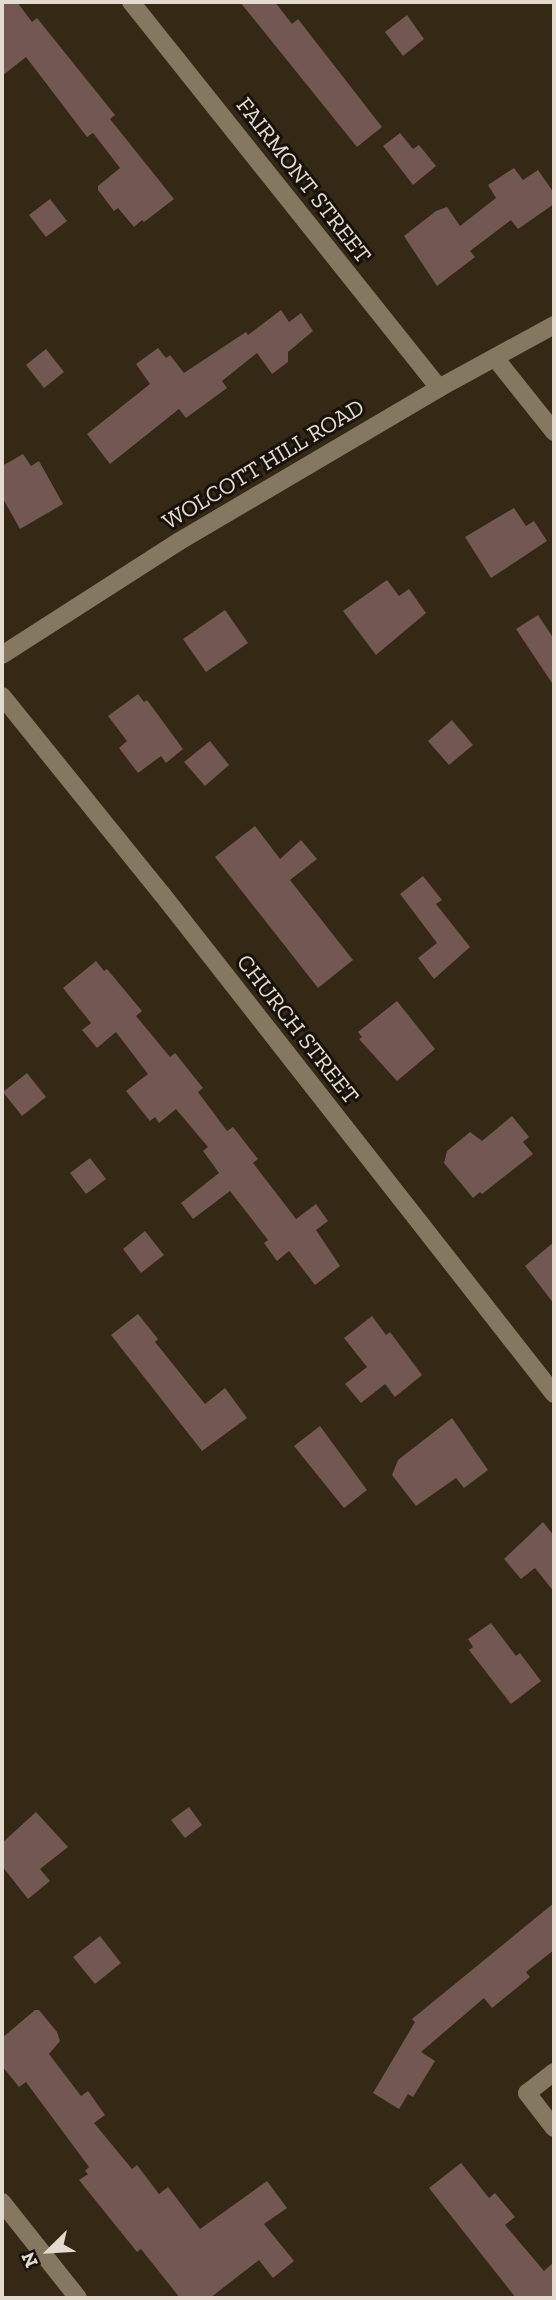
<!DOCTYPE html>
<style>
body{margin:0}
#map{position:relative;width:556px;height:2300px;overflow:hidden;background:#342914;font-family:"Zilla Slab",serif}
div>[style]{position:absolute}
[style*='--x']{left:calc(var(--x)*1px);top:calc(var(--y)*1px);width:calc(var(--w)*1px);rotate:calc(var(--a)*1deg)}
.building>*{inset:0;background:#725850}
.street>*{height:18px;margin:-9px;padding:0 9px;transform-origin:9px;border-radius:9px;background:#857861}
.secondary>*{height:18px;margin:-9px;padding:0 9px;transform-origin:9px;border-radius:9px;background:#857861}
span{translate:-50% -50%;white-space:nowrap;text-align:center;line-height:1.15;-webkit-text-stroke:6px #18130a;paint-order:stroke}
.street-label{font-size:23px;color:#e2dbce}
.frame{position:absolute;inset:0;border:4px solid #e2dbce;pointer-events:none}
.north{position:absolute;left:14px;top:2216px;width:70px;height:70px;-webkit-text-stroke:5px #18130a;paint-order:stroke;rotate:246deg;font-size:19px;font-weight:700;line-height:28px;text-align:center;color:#e2dbce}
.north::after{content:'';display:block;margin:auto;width:24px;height:32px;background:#e2dbce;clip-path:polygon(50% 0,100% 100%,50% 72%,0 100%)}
</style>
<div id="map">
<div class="building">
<i style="clip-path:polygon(2px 2px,17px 2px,32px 22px,37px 18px,115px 115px,110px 119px,174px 199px,144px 222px,142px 220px,134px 227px,118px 208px,114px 211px,98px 190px,98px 186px,120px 168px,93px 133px,87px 137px,26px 57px,2px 76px)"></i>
<i style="clip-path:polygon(240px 2px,275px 2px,292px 24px,298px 19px,382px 127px,357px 147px)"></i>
<i style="clip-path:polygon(407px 15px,424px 39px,403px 56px,385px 32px)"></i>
<i style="clip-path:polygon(400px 133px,413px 149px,419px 145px,436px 166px,413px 185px,383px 146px)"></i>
<i style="clip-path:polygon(514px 168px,523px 180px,538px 170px,554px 193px,554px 204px,518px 229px,511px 220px,470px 251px,475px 257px,437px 286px,404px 236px,436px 211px,447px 207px,460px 226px,496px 198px,488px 185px)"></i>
<i style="clip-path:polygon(50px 199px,67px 221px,46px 237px,29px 215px)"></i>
<i style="clip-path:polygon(281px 310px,289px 322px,301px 313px,313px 331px,288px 352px,288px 362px,272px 374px,257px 353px,222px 381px,227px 388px,186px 418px,179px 409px,110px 464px,87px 434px,150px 384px,136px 364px,158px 348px,166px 358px,170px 355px,184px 373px,246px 332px,248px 335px)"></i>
<i style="clip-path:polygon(46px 349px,64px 372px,44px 388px,26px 365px)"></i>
<i style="clip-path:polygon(23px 454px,31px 466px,39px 461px,63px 504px,20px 529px,2px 497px,2px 466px)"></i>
<i style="clip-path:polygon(514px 508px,526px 526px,534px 521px,547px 541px,491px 578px,465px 537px)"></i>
<i style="clip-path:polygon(387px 580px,399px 596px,409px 589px,426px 613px,376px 655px,343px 611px)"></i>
<i style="clip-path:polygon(225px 610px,248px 643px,206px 672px,183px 639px)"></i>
<i style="clip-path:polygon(538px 615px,554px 639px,554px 686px,516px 629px)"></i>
<i style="clip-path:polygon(138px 694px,144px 702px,147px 700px,183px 749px,166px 763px,161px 756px,138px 773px,119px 748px,127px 741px,108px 716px)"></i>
<i style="clip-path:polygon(452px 720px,473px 745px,449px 765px,428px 741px)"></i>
<i style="clip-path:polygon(210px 741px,229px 765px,205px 786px,184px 762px)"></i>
<i style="clip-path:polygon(255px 826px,280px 859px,301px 840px,317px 859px,290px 880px,353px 960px,318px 988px,215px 857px)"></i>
<i style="clip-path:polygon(423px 876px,442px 900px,436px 904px,470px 947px,434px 979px,418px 958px,437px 943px,400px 894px)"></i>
<i style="clip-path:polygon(96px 961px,104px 971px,107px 969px,142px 1011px,136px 1016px,170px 1057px,175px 1053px,203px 1088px,198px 1092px,227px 1131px,233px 1127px,258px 1159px,253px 1163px,296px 1219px,316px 1204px,328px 1221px,316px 1230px,340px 1266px,315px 1285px,289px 1251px,277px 1261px,264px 1243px,268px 1240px,230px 1191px,193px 1219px,181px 1203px,219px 1173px,203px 1151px,208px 1147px,176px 1109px,159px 1123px,155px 1117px,150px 1121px,126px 1091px,148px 1074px,116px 1032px,97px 1048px,82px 1030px,91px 1023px,63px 988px)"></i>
<i style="clip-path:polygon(397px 1001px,435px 1049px,397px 1081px,359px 1039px,362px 1037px,358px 1032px)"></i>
<i style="clip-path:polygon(27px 1073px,46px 1097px,22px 1116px,3px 1092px)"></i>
<i style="clip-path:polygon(512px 1116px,529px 1137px,523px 1142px,533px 1154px,482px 1194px,480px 1192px,473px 1198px,444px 1163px,447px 1151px,470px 1132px,482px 1141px)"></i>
<i style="clip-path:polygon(90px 1158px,106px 1179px,86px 1194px,70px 1173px)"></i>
<i style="clip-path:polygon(145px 1231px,164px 1255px,141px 1273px,123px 1249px)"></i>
<i style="clip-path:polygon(554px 1242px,554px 1304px,525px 1266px)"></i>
<i style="clip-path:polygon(138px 1314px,158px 1339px,155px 1342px,205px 1404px,225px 1388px,247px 1418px,202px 1451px,111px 1335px)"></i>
<i style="clip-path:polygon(372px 1316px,386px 1335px,390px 1332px,422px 1375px,395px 1397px,385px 1384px,361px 1403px,345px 1384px,367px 1367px,344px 1338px)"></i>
<i style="clip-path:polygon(452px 1418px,488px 1470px,464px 1488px,456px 1478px,416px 1506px,392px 1475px,398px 1460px)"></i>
<i style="clip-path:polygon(320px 1426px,367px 1490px,344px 1508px,294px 1446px)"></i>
<i style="clip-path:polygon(543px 1522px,554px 1536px,554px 1592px,535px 1568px,521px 1579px,504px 1559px)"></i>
<i style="clip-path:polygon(491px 1623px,516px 1656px,520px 1653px,541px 1681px,511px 1704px,469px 1650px,473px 1647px,468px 1639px)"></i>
<i style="clip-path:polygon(189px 1807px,202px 1825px,185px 1838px,171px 1820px)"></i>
<i style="clip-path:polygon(36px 1812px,68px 1847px,40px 1869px,50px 1881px,28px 1899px,2px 1866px,2px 1843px)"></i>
<i style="clip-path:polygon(554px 1903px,554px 1950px,526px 1972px,530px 1977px,492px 2008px,484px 1998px,421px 2052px,435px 2061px,413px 2097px,408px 2094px,399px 2109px,373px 2093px,415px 2022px,412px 2019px)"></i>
<i style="clip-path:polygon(100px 1936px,121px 1963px,95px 1984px,73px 1957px)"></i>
<i style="clip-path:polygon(35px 2010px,39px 2010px,57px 2032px,60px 2041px,49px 2054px,81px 2096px,88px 2091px,105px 2115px,94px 2123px,132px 2169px,137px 2165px,159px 2194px,168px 2187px,200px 2229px,267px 2181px,287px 2208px,264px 2224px,294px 2261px,273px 2278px,259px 2260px,210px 2298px,180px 2298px,141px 2249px,137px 2252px,79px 2180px,88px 2174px,85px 2171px,89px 2167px,26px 2082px,19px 2087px,2px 2066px,2px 2038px)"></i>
<i style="clip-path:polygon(461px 2163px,489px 2198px,495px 2193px,515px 2217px,505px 2225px,544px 2271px,554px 2262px,554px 2298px,516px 2298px,429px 2188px)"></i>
</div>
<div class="street">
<i style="--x:131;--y:2;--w:494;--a:51.4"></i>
<i style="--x:495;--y:358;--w:95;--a:51.4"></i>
<i style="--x:2;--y:696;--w:255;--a:51.1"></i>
<i style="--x:162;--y:894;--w:635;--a:51.9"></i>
<i style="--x:554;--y:2072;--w:34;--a:142"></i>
<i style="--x:527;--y:2093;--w:44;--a:52.4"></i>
<i style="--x:2;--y:2202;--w:122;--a:51.6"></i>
</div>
<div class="secondary">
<i style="--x:2;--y:655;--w:209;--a:-32.7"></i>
<i style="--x:178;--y:542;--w:303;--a:-30.5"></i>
<i style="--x:439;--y:388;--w:131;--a:-28.7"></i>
</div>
<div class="street-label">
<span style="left:304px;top:180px;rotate:52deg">FAIRMONT STREET</span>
<span style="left:263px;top:464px;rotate:-31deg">WOLCOTT HILL ROAD</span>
<span style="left:298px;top:1029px;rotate:52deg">CHURCH STREET</span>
</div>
<div class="frame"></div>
<div class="north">N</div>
</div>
